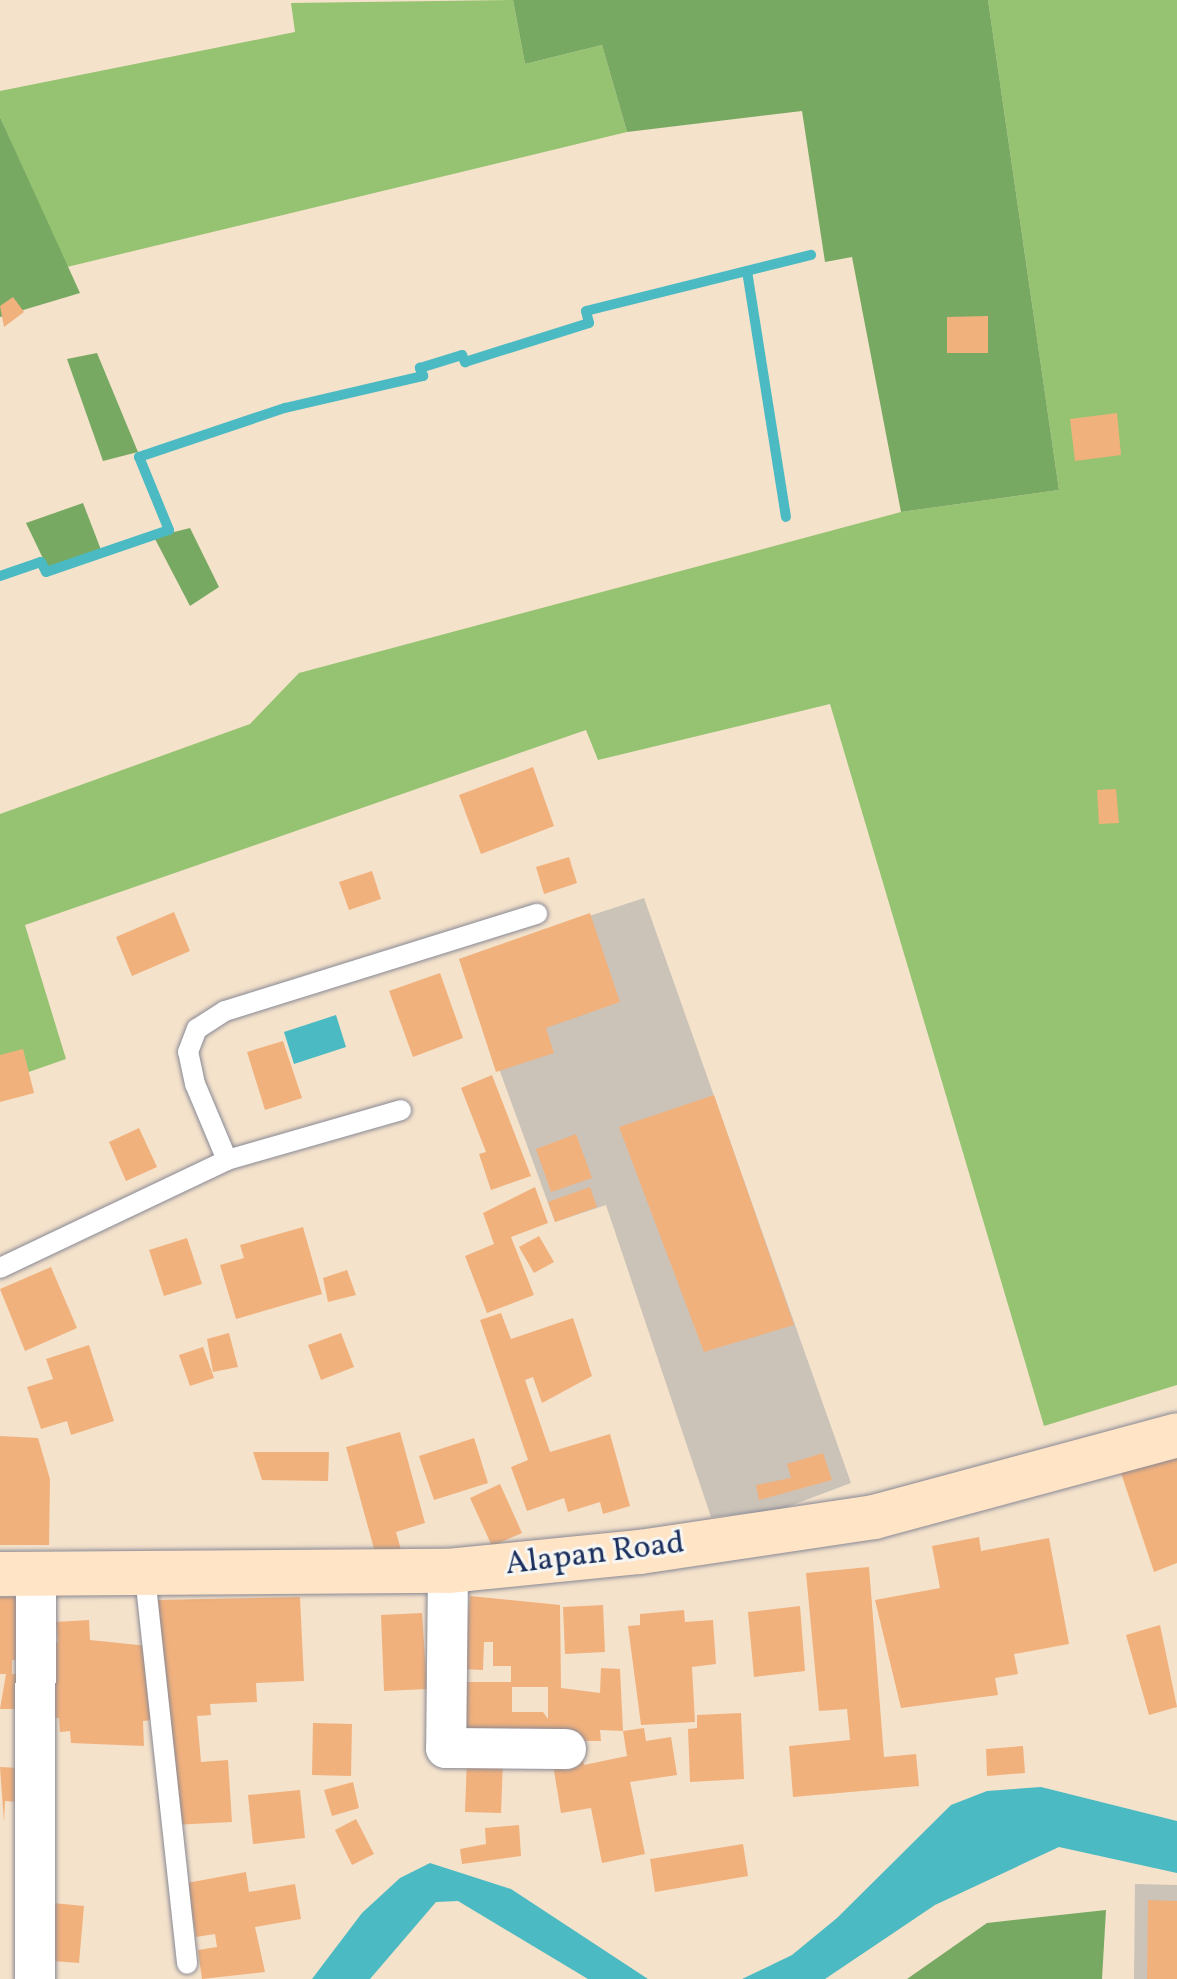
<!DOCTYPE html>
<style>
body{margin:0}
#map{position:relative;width:1177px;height:1979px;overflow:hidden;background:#f4e2cb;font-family:Vollkorn,serif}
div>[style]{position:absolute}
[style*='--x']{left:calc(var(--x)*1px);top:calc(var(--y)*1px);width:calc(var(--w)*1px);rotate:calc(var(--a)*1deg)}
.industrial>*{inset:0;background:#cbc3b8}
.green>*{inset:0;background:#96c371}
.forest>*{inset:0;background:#78a963}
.water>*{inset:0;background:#4bbac2}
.stream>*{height:10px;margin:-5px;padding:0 5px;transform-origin:5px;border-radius:5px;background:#4bbac2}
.building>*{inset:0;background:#f1b17d}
.roads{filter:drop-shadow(0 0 2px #888894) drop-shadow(0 0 2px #888894)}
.lane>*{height:20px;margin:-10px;padding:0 10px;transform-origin:10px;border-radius:10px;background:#fff}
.street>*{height:40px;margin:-20px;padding:0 20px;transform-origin:20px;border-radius:20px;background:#fff}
.secondary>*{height:44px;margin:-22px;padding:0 22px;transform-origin:22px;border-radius:22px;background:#ffe4c6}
span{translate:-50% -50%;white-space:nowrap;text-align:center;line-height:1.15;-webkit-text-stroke:6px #f6f6f2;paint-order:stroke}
.street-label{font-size:32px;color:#1b2f5e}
</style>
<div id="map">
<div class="industrial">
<i style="clip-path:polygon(644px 898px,851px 1483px,779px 1510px,711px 1517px,606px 1205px,555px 1222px,459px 959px)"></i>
<i style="clip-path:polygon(1135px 1884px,1177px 1885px,1177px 1979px,1134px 1979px)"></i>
</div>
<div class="green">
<i style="clip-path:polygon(513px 0,525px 64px,602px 45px,627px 132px,67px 267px,0 117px,0 91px,295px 32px,291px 3px)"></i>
<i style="clip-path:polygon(988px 0,1177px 0,1177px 1385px,1044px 1426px,830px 704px,598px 760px,586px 730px,25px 925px,66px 1059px,0 1082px,0 814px,250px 724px,299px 673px,901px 512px,1059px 490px)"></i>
</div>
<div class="forest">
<i style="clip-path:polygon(513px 0,988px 0,1059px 490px,901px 512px,852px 257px,825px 262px,802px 111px,627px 132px,602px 45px,525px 64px)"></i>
<i style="clip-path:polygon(0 117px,80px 293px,0 317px)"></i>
<i style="clip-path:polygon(97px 353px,138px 452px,103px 461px,67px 359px)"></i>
<i style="clip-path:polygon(83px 503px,103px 555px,50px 573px,26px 523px)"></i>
<i style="clip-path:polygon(190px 528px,219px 587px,190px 606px,154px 537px)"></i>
<i style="clip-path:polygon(1106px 1910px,1102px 1979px,907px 1979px,987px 1923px)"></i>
</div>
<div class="water">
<i style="clip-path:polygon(336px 1015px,346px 1047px,294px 1064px,284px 1032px)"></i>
<i style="clip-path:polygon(1041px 1787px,1177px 1821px,1177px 1873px,1059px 1847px,935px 1905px,825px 1979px,742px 1979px,792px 1955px,837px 1918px,951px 1805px,987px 1791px)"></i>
<i style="clip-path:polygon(430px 1863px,511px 1889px,648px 1979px,588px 1979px,458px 1901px,436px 1902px,370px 1979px,312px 1979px,362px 1913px,400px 1878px)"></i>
</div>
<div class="stream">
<i style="--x:747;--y:271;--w:249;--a:81"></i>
<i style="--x:0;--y:576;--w:43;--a:-18.9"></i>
<i style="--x:41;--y:562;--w:11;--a:63"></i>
<i style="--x:46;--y:572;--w:130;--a:-18.9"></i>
<i style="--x:169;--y:530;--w:79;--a:-112.3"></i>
<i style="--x:139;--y:457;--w:154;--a:-18.6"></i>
<i style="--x:285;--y:408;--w:142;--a:-13.1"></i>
<i style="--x:423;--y:376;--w:9;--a:-111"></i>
<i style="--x:420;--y:368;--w:44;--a:-17.2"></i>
<i style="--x:462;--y:355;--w:8;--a:67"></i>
<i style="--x:465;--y:362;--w:130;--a:-17.5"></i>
<i style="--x:589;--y:323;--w:12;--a:-104"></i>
<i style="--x:586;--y:311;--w:232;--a:-14"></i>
</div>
<div class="building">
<i style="clip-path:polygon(13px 297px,24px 312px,4px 327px,0 306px)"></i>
<i style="clip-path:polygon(988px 316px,988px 353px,947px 353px,947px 317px)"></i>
<i style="clip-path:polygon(1117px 413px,1121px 455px,1075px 461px,1070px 419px)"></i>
<i style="clip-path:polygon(533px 767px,554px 826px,481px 854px,459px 795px)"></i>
<i style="clip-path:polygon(1116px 789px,1119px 823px,1099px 824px,1097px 790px)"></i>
<i style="clip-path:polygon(569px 857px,577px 883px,544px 894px,536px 867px)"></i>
<i style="clip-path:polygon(372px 871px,381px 899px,349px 910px,339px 882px)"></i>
<i style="clip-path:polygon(174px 912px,190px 951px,132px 976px,116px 937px)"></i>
<i style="clip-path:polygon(590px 913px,620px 1002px,546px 1028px,554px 1053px,496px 1072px,459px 959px)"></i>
<i style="clip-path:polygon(440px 973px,463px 1038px,413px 1057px,389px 991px)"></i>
<i style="clip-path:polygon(283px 1041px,302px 1098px,265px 1110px,247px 1052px)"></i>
<i style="clip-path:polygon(23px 1049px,34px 1093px,0 1102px,0 1055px)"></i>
<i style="clip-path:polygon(492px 1075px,531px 1176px,491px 1190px,479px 1154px,486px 1152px,461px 1088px)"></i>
<i style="clip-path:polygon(714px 1095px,794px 1325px,704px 1352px,619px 1127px)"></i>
<i style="clip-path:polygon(139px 1128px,157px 1167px,126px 1181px,109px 1142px)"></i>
<i style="clip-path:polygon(576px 1134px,592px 1178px,551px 1192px,536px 1149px)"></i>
<i style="clip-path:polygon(535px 1187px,548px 1223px,511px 1237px,534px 1295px,487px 1313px,465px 1256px,494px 1244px,483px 1213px)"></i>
<i style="clip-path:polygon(590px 1187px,597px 1207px,555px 1222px,548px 1202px)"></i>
<i style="clip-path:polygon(303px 1227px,322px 1294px,236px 1319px,220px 1265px,244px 1258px,240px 1245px)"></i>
<i style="clip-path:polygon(539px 1236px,554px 1262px,534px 1273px,519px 1247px)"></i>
<i style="clip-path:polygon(187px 1238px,202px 1284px,164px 1296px,149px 1250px)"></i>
<i style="clip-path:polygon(51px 1267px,77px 1328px,25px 1351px,0 1289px)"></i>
<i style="clip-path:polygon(347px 1270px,356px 1295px,328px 1302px,323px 1278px)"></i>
<i style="clip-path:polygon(501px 1313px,511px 1339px,573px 1318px,592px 1376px,542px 1403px,533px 1377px,525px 1380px,550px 1452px,610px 1434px,630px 1506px,603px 1514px,600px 1502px,568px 1512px,564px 1498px,527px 1511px,511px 1467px,528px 1460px,480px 1320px)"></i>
<i style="clip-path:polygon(229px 1333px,238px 1367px,213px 1372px,207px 1339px)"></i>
<i style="clip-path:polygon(341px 1333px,354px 1367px,321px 1380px,308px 1345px)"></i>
<i style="clip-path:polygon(89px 1345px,114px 1421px,71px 1435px,67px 1421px,41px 1429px,27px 1387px,53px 1379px,46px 1359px)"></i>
<i style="clip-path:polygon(203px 1347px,214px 1378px,190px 1386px,179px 1355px)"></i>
<i style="clip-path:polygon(400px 1432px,425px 1523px,396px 1532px,401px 1550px,376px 1556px,346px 1447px)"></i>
<i style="clip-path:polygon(0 1436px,38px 1438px,50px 1479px,49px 1545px,0 1545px)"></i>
<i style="clip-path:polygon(474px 1438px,488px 1483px,434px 1500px,419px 1456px)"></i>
<i style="clip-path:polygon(1177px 1448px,1177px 1563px,1154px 1572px,1119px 1467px)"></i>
<i style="clip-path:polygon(253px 1452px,329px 1452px,328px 1481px,262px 1480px)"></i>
<i style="clip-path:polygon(823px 1453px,832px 1480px,759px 1500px,756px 1485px,791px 1478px,787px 1464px)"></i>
<i style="clip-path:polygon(500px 1484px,522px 1533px,492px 1546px,470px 1498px)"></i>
<i style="clip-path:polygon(979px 1537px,981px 1551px,1049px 1538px,1069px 1644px,1014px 1654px,1018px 1674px,995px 1678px,998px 1695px,901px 1708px,875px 1600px,940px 1588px,932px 1546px)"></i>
<i style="clip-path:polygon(869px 1567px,884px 1757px,916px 1754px,919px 1786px,793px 1797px,789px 1746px,850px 1740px,847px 1709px,819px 1711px,806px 1573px)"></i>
<i style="clip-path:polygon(evenodd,470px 1596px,560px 1605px,561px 1688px,600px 1693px,601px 1668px,620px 1669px,623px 1731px,600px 1730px,601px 1741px,458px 1740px,457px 1682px,511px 1682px,511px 1666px,493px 1666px,493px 1642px,484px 1642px,483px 1670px,463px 1669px,470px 1596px,512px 1687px,548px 1687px,548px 1719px,543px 1712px,512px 1712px,512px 1687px)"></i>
<i style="clip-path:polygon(0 1597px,22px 1597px,23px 1660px,12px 1660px,12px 1674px,23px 1674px,23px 1709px,0 1709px,6px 1674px,0 1674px)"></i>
<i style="clip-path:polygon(300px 1597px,304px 1681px,256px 1683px,257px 1702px,210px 1704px,211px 1715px,197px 1716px,201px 1762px,228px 1760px,232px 1822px,173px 1825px,156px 1600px)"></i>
<i style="clip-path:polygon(603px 1605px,605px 1652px,565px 1654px,563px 1607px)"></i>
<i style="clip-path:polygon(800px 1606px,805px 1671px,754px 1677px,748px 1612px)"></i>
<i style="clip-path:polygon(684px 1610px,685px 1622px,713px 1620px,716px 1664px,692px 1667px,695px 1722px,641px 1725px,628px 1626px,640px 1625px,640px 1614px)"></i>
<i style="clip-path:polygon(422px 1613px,427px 1689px,384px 1691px,381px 1615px)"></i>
<i style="clip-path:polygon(89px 1620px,90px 1640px,148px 1646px,153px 1720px,143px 1721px,144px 1746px,71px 1743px,70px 1731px,60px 1732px,59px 1718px,52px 1718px,47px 1643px,58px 1642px,56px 1622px)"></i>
<i style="clip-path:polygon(1160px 1625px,1177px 1707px,1149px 1715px,1126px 1635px)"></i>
<i style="clip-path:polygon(741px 1713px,744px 1779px,690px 1782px,688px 1729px,697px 1728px,697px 1715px)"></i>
<i style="clip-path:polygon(313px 1723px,352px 1724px,351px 1776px,312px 1775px)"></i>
<i style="clip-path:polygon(644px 1728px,646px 1741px,671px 1737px,677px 1775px,630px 1782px,645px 1854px,602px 1863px,591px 1808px,561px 1813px,552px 1759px,582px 1754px,584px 1765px,627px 1756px,623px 1731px)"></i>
<i style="clip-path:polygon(1023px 1746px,1025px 1773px,987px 1776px,986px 1749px)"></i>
<i style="clip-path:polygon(467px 1758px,503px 1760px,501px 1813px,465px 1812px)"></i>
<i style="clip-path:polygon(0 1767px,20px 1768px,18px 1802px,5px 1801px,4px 1822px)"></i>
<i style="clip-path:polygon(353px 1782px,359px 1808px,332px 1816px,324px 1790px)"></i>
<i style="clip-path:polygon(300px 1790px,305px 1838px,253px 1844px,248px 1795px)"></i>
<i style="clip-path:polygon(356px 1819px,374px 1854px,352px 1865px,335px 1830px)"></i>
<i style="clip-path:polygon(519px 1825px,521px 1856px,462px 1864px,460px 1849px,486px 1844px,485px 1828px)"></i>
<i style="clip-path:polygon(743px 1844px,748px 1876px,655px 1892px,650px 1859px)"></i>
<i style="clip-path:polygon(246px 1872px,249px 1892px,295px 1884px,301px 1919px,255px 1927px,265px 1972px,202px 1979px,198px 1950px,217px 1947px,215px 1934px,196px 1937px,187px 1883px)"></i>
<i style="clip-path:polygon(1148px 1900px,1177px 1901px,1177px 1979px,1147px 1979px)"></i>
<i style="clip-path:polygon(43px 1902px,84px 1906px,79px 1963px,39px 1960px)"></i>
</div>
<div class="roads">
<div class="lane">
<i style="--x:227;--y:1160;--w:82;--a:-112.8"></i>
<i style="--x:195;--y:1084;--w:33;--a:-102"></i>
<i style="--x:188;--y:1052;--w:25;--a:-69"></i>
<i style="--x:197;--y:1029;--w:33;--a:-33"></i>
<i style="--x:225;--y:1011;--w:327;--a:-17.3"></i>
<i style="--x:0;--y:1268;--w:251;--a:-25.4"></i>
<i style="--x:227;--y:1160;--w:181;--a:-16"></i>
<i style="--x:145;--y:1576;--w:390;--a:83.8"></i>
</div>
<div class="street">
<i style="--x:448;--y:1571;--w:177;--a:90.6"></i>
<i style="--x:446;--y:1748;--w:120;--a:0.5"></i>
<i style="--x:35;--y:1979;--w:401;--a:-89.9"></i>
</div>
<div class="secondary">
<i style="--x:0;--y:1574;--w:448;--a:-0.4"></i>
<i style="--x:448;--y:1571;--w:193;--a:-5.7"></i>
<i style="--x:640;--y:1552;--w:237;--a:-8.5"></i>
<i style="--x:874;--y:1517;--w:314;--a:-15.1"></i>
</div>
</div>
<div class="street-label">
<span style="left:595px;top:1555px;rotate:-7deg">Alapan Road</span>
</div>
</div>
